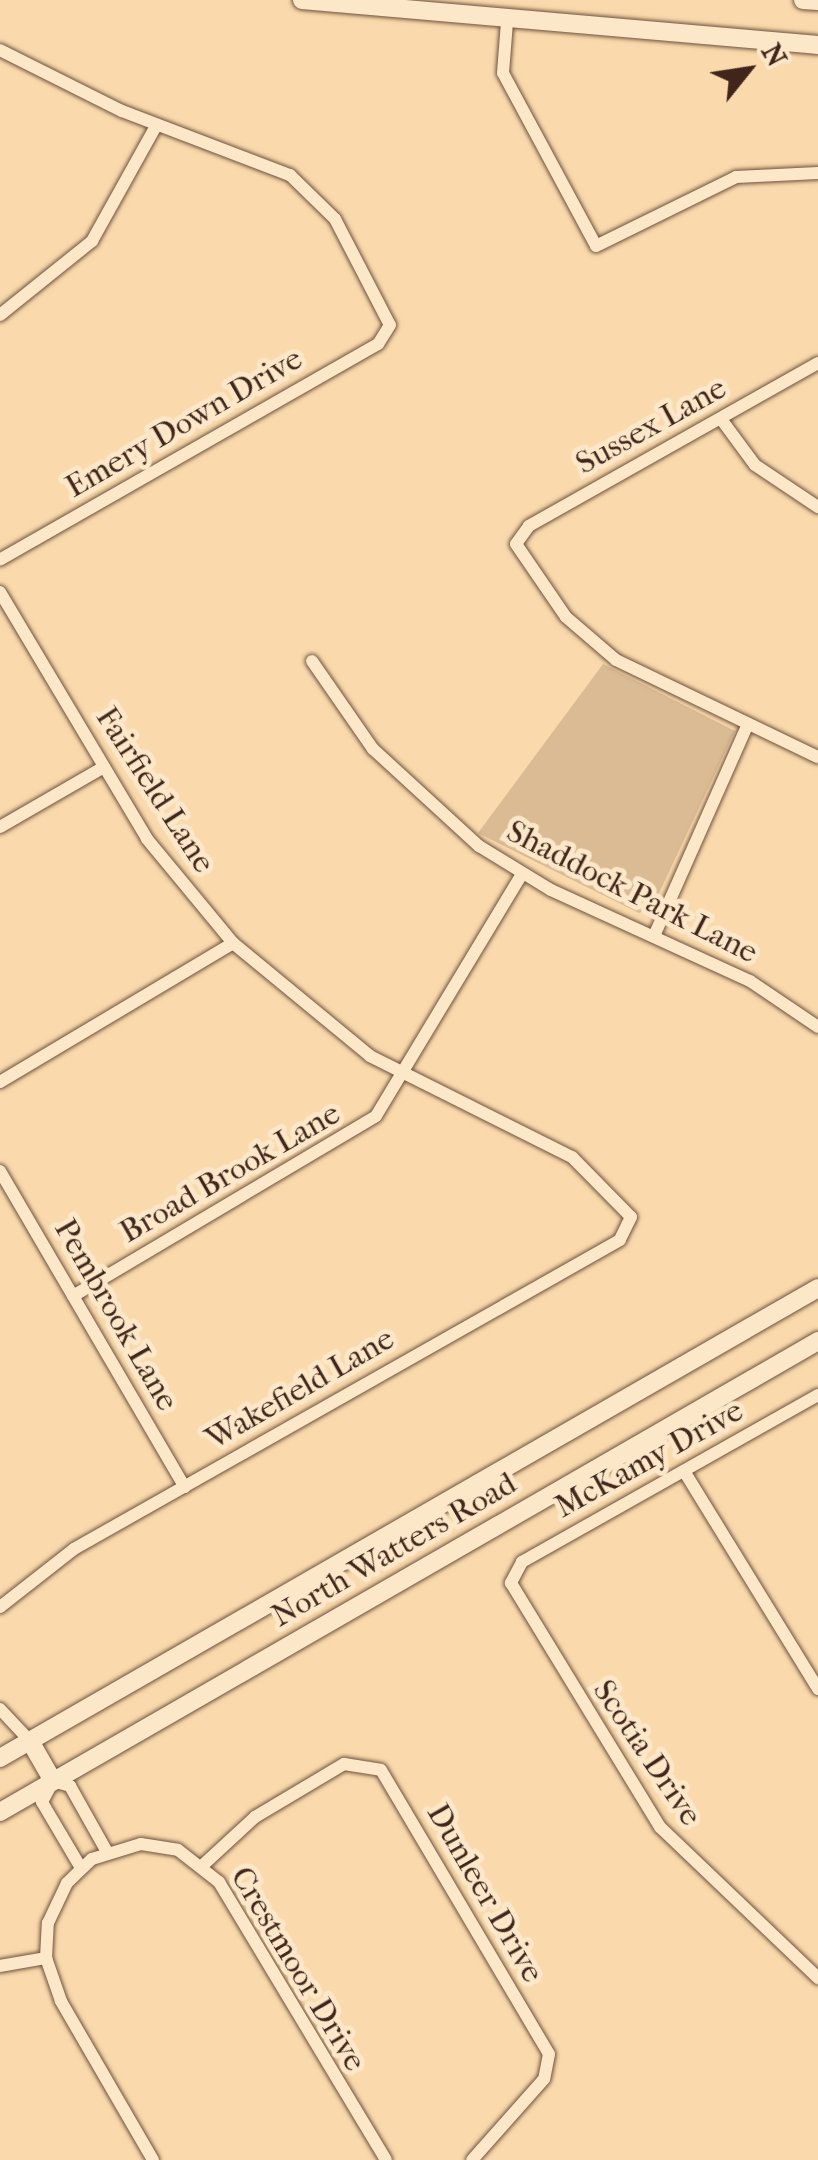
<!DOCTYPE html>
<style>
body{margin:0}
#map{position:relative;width:818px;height:2160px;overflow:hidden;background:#fadaac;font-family:"IM FELL French Canon",serif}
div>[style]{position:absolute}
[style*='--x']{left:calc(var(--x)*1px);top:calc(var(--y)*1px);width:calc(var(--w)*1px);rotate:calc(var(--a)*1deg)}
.green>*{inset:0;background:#dabb93}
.roads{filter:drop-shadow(0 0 2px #6e523e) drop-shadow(0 0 2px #6e523e)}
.street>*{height:12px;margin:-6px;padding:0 6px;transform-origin:6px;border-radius:6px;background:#fce7c9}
.secondary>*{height:18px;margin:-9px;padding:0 9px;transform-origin:9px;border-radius:9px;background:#fce7c9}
span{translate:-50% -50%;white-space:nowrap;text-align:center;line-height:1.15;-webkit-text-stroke:10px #fce7c9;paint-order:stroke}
.street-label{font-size:32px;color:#40251a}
.north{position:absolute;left:698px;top:20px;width:100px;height:100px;-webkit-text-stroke:8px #fce7c9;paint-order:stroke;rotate:60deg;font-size:28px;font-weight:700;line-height:40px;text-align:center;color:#40251a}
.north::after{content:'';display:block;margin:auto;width:35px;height:45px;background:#40251a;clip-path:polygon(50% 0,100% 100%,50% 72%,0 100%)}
</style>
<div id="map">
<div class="green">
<i style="clip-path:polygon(603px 664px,735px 731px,653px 906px,639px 913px,478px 833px)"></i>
</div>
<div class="roads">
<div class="street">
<i style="--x:507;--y:22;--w:51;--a:94.5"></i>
<i style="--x:503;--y:73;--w:196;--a:61.7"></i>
<i style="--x:596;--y:246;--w:156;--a:-26.2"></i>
<i style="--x:736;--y:177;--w:82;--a:-2.8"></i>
<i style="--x:0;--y:50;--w:136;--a:26.6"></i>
<i style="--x:122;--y:111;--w:180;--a:20.9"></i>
<i style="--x:290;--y:175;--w:63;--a:44.4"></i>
<i style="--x:335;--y:219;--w:119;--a:62.6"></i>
<i style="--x:390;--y:325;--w:22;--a:122"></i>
<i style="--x:378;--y:344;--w:435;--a:150.3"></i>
<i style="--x:0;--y:315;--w:118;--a:-38.8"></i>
<i style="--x:92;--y:241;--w:132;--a:-60.9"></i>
<i style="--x:818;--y:363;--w:332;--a:150.6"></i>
<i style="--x:529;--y:526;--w:22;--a:126"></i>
<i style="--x:516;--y:544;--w:88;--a:55.6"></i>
<i style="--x:566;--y:617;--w:66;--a:40.7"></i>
<i style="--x:616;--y:660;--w:224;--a:25.7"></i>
<i style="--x:721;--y:419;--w:57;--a:53.5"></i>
<i style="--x:755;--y:465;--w:76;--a:33.7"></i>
<i style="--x:0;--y:592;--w:287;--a:59.2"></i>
<i style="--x:147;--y:839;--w:135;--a:50.4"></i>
<i style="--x:233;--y:943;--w:178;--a:39.5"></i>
<i style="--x:370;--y:1056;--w:226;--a:26.6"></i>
<i style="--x:572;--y:1157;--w:84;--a:45.5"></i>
<i style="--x:631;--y:1217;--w:25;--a:116"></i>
<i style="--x:620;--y:1240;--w:627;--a:150.49"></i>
<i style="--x:74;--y:1549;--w:94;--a:141.9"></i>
<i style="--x:312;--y:661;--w:107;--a:55.3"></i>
<i style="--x:373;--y:749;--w:144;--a:42.5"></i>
<i style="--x:479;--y:846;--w:84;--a:31.4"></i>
<i style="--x:551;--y:890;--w:219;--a:24.6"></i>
<i style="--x:750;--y:981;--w:82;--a:34.1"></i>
<i style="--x:0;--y:827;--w:120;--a:-30"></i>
<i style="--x:654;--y:936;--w:232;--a:-66.1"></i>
<i style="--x:0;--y:1082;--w:271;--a:-30.8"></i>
<i style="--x:0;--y:1171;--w:366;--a:59.7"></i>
<i style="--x:73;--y:1296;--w:352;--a:-30.7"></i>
<i style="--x:376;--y:1116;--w:283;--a:-58.9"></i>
<i style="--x:818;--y:1395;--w:340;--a:150.6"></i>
<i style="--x:522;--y:1562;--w:24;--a:118"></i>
<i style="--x:511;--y:1583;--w:286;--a:58.6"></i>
<i style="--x:660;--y:1827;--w:219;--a:43.7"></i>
<i style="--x:684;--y:1471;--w:256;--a:58.4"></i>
<i style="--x:0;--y:1709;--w:44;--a:46.8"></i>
<i style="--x:203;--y:1865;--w:71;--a:-42.7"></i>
<i style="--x:255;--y:1817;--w:104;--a:-30.8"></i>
<i style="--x:344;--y:1764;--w:37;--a:9"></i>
<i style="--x:381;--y:1770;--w:330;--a:59.4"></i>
<i style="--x:549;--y:2054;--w:25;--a:101"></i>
<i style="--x:544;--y:2079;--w:108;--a:131.6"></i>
<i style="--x:81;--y:1868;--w:77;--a:-120.6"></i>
<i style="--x:42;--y:1802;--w:24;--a:-62"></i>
<i style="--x:53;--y:1781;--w:18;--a:16"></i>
<i style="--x:70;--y:1786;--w:76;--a:60.7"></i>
<i style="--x:0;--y:1966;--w:47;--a:-9.9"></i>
<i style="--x:153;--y:2160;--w:184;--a:-120.1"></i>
<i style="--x:61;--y:2001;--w:46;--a:-109.2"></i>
<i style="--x:46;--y:1958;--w:35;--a:-87"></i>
<i style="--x:48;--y:1923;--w:44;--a:-64.6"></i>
<i style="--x:67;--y:1883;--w:35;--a:-44"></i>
<i style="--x:92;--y:1859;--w:51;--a:-17"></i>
<i style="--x:141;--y:1844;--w:37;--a:9"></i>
<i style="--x:178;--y:1850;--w:52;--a:38"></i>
<i style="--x:219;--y:1882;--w:324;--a:59"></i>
</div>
<div class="secondary">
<i style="--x:302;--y:0;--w:518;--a:4.98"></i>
<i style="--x:803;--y:0;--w:15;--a:4"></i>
<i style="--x:30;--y:1741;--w:46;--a:60.1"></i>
<i style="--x:0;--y:1758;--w:943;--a:-29.88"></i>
<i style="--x:0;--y:1812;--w:944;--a:-29.93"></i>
</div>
</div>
<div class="street-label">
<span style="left:184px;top:423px;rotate:-30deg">Emery Down Drive</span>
<span style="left:651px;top:426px;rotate:-29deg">Sussex Lane</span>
<span style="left:155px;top:790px;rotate:57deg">Fairfield Lane</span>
<span style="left:632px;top:892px;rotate:27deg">Shaddock Park Lane</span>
<span style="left:230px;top:1173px;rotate:-30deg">Broad Brook Lane</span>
<span style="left:116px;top:1315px;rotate:60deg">Pembrook Lane</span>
<span style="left:300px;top:1389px;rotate:-30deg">Wakefield Lane</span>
<span style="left:649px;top:1459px;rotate:-29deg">McKamy Drive</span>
<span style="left:394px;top:1550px;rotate:-30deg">North Watters Road</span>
<span style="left:647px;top:1753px;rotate:56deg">Scotia Drive</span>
<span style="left:485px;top:1893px;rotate:60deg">Dunleer Drive</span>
<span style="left:298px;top:1969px;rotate:59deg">Crestmoor Drive</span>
</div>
<div class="north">N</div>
</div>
